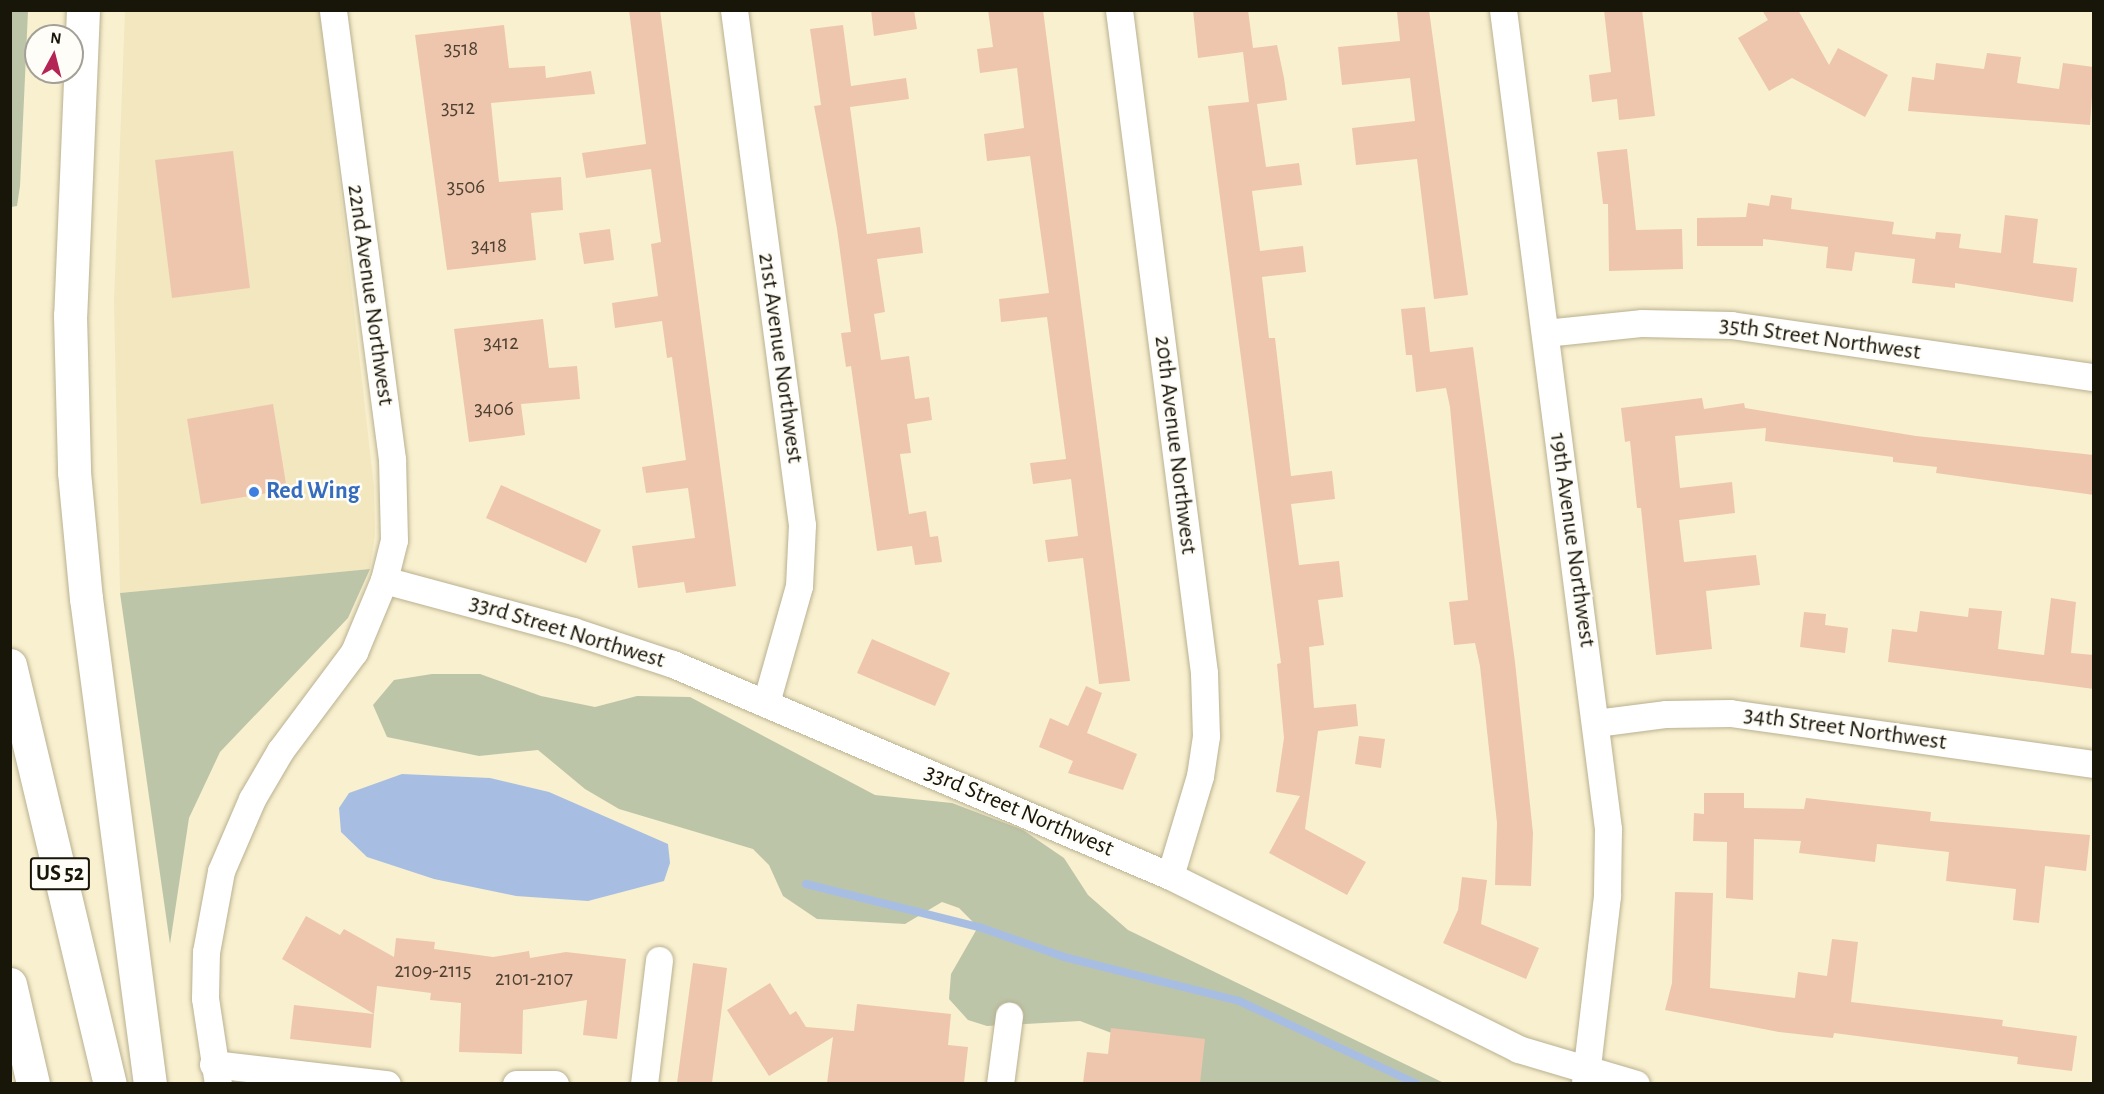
<!DOCTYPE html>
<style>
body{margin:0}
#map{position:relative;width:2104px;height:1094px;overflow:hidden;background:#f9f0cf;font-family:"Alegreya Sans",sans-serif}
div>[style]{position:absolute}
[style*='--x']{left:calc(var(--x)*1px);top:calc(var(--y)*1px);width:calc(var(--w)*1px);rotate:calc(var(--a)*1deg)}
.built>*{inset:0;background:#f2e7be}
.green>*{inset:0;background:#bdc5a9}
.water>*{inset:0;background:#a7bee2}
.stream>*{height:8px;margin:-4px;padding:0 4px;transform-origin:4px;border-radius:4px;background:#a7bee2}
.building>*{inset:0;background:#eec6ad}
.roads{filter:drop-shadow(0 0 2px #b9b191) drop-shadow(0 0 2px #b9b191)}
.minor>*{height:27px;margin:-13.5px;padding:0 13.5px;transform-origin:13.5px;border-radius:13.5px;background:#fff}
.highway>*{height:33px;margin:-16.5px;padding:0 16.5px;transform-origin:16.5px;border-radius:16.5px;background:#fff}
.dots>*{width:16px;height:16px;translate:-50% -50%;box-sizing:border-box;border:3px solid #fffdf7;border-radius:50%}
span{translate:-50% -50%;white-space:nowrap;text-align:center;line-height:1.15;-webkit-text-stroke:5px #fffdf7;paint-order:stroke}
.number-label{font-size:21px;color:#4e4132}
.number-label span{-webkit-text-stroke-width:0}
.shield-label span{padding:2px 4px;background:#fffdf7;border:2px solid;border-radius:4px;-webkit-text-stroke-width:0}
.shield-label{font-size:22px;color:#181509;font-weight:700}
.street-label{font-size:24px;color:#181509}
.shop-label{font-size:24px;color:#366cbe;font-weight:700}
.left{translate:0 -50%;text-align:left}
.frame{position:absolute;inset:0;border:12px solid #181509;pointer-events:none}
.north{position:absolute;left:24px;top:24px;width:60px;height:60px;box-sizing:border-box;background:#fffdf7;border:2px solid #a3a098;border-radius:50%;rotate:7deg;font-size:16px;font-weight:700;line-height:24px;text-align:center;color:#181509}
.north::after{content:'';display:block;margin:auto;width:21px;height:27px;background:#b42454;clip-path:polygon(50% 0,100% 100%,50% 72%,0 100%)}
</style>
<div id="map">
<div class="built">
<i style="clip-path:polygon(125px 11px,320px 11px,374px 487px,375px 535px,370px 569px,120px 593px,114px 301px)"></i>
</div>
<div class="green">
<i style="clip-path:polygon(11px 10px,28px 11px,20px 186px,17px 206px,11px 207px)"></i>
<i style="clip-path:polygon(370px 569px,348px 618px,220px 752px,189px 818px,170px 944px,120px 593px)"></i>
<i style="clip-path:polygon(432px 674px,480px 674px,541px 696px,595px 707px,637px 696px,690px 697px,875px 795px,952px 803px,1023px 830px,1064px 858px,1088px 895px,1128px 930px,1444px 1083px,1191px 1083px,1164px 1069px,1130px 1040px,1080px 1021px,987px 1026px,968px 1020px,949px 999px,951px 974px,978px 927px,959px 908px,942px 902px,905px 924px,817px 919px,783px 896px,769px 865px,753px 849px,619px 809px,585px 789px,538px 750px,479px 756px,387px 737px,373px 705px,394px 680px)"></i>
</div>
<div class="water">
<i style="clip-path:polygon(402px 774px,490px 778px,549px 792px,668px 844px,670px 863px,664px 881px,588px 901px,516px 896px,434px 879px,367px 857px,341px 832px,339px 808px,349px 793px)"></i>
</div>
<div class="stream">
<i style="--x:806;--y:884;--w:178;--a:14"></i>
<i style="--x:979;--y:927;--w:90;--a:19.4"></i>
<i style="--x:1064;--y:957;--w:180;--a:14.1"></i>
<i style="--x:1239;--y:1001;--w:196;--a:25"></i>
</div>
<div class="building">
<i style="clip-path:polygon(629px 10px,660px 10px,736px 586px,686px 593px,684px 582px,638px 588px,632px 546px,695px 538px,688px 488px,646px 493px,642px 467px,686px 460px,672px 357px,667px 358px,662px 321px,615px 328px,612px 303px,658px 296px,651px 244px,661px 242px,651px 169px,586px 178px,582px 153px,646px 144px)"></i>
<i style="clip-path:polygon(871px 10px,914px 10px,917px 29px,874px 36px)"></i>
<i style="clip-path:polygon(988px 10px,1043px 10px,1130px 681px,1099px 684px,1083px 558px,1048px 562px,1045px 540px,1078px 536px,1071px 479px,1033px 484px,1030px 463px,1066px 459px,1047px 317px,1001px 322px,999px 299px,1049px 293px,1030px 156px,987px 161px,984px 134px,1024px 128px,1017px 68px,980px 73px,977px 49px,993px 47px)"></i>
<i style="clip-path:polygon(1193px 10px,1248px 10px,1253px 48px,1277px 45px,1284px 78px,1287px 100px,1257px 104px,1266px 167px,1299px 163px,1302px 185px,1252px 191px,1260px 251px,1303px 246px,1306px 272px,1262px 277px,1269px 338px,1275px 338px,1291px 476px,1332px 471px,1335px 499px,1291px 504px,1299px 565px,1339px 561px,1343px 597px,1318px 600px,1324px 645px,1309px 647px,1314px 708px,1356px 704px,1358px 726px,1318px 731px,1305px 829px,1366px 862px,1347px 895px,1269px 853px,1300px 796px,1276px 792px,1284px 738px,1277px 664px,1281px 663px,1208px 106px,1249px 102px,1243px 52px,1198px 58px)"></i>
<i style="clip-path:polygon(1429px 10px,1468px 295px,1434px 299px,1417px 159px,1356px 165px,1352px 128px,1415px 121px,1410px 78px,1342px 85px,1338px 47px,1400px 41px,1397px 12px)"></i>
<i style="clip-path:polygon(1604px 10px,1642px 10px,1655px 116px,1619px 120px,1617px 99px,1592px 102px,1589px 75px,1611px 72px)"></i>
<i style="clip-path:polygon(1762px 10px,1798px 10px,1829px 65px,1838px 48px,1888px 75px,1865px 117px,1792px 78px,1769px 91px,1738px 38px,1768px 20px)"></i>
<i style="clip-path:polygon(504px 25px,509px 68px,545px 66px,546px 78px,591px 71px,595px 94px,491px 103px,499px 182px,561px 177px,563px 210px,531px 213px,536px 260px,447px 270px,415px 35px)"></i>
<i style="clip-path:polygon(843px 25px,851px 86px,906px 78px,909px 99px,850px 107px,867px 234px,920px 227px,923px 253px,877px 259px,885px 312px,874px 314px,881px 360px,909px 356px,915px 399px,929px 397px,932px 420px,907px 424px,911px 453px,900px 454px,909px 514px,926px 511px,930px 537px,938px 536px,942px 562px,915px 565px,912px 546px,877px 551px,851px 366px,846px 367px,841px 333px,851px 332px,837px 229px,814px 106px,821px 105px,810px 29px)"></i>
<i style="clip-path:polygon(1987px 53px,2021px 57px,2017px 83px,2059px 89px,2063px 63px,2094px 67px,2090px 125px,1908px 111px,1912px 77px,1934px 80px,1936px 63px,1984px 69px)"></i>
<i style="clip-path:polygon(1627px 149px,1636px 230px,1682px 229px,1683px 269px,1609px 271px,1608px 204px,1603px 204px,1597px 152px)"></i>
<i style="clip-path:polygon(233px 151px,250px 288px,172px 298px,155px 160px)"></i>
<i style="clip-path:polygon(1771px 195px,1792px 198px,1791px 209px,1894px 222px,1892px 234px,1935px 239px,1936px 232px,1961px 234px,1959px 248px,2001px 253px,2005px 215px,2038px 219px,2033px 263px,2077px 268px,2073px 302px,1955px 283px,1955px 288px,1912px 283px,1915px 259px,1855px 252px,1852px 271px,1826px 268px,1828px 247px,1763px 239px,1763px 246px,1697px 246px,1697px 218px,1746px 217px,1748px 203px,1769px 206px)"></i>
<i style="clip-path:polygon(610px 229px,614px 260px,584px 264px,579px 233px)"></i>
<i style="clip-path:polygon(1425px 307px,1430px 352px,1473px 347px,1515px 662px,1533px 833px,1531px 886px,1495px 885px,1497px 823px,1480px 666px,1475px 643px,1454px 645px,1449px 602px,1468px 600px,1450px 407px,1446px 388px,1416px 392px,1412px 355px,1406px 355px,1401px 309px)"></i>
<i style="clip-path:polygon(543px 319px,549px 368px,577px 366px,580px 399px,521px 404px,525px 435px,469px 442px,454px 329px)"></i>
<i style="clip-path:polygon(1702px 398px,1704px 409px,1744px 403px,1745px 408px,1916px 436px,2094px 455px,2094px 495px,1936px 473px,1937px 467px,1893px 462px,1893px 457px,1765px 441px,1766px 428px,1675px 436px,1680px 488px,1732px 482px,1735px 513px,1679px 520px,1684px 562px,1756px 555px,1760px 585px,1706px 591px,1712px 649px,1656px 655px,1641px 508px,1637px 508px,1630px 441px,1625px 442px,1621px 408px)"></i>
<i style="clip-path:polygon(273px 404px,287px 490px,201px 504px,187px 419px)"></i>
<i style="clip-path:polygon(501px 485px,601px 530px,586px 563px,486px 518px)"></i>
<i style="clip-path:polygon(2051px 598px,2076px 602px,2071px 653px,2094px 655px,2094px 689px,1888px 662px,1892px 629px,1917px 632px,1920px 611px,1968px 617px,1969px 608px,2002px 611px,1998px 649px,2044px 655px)"></i>
<i style="clip-path:polygon(1804px 612px,1826px 614px,1825px 625px,1848px 628px,1845px 653px,1800px 647px)"></i>
<i style="clip-path:polygon(872px 639px,950px 673px,935px 706px,857px 673px)"></i>
<i style="clip-path:polygon(1086px 686px,1102px 693px,1087px 733px,1137px 754px,1123px 790px,1068px 773px,1073px 761px,1039px 747px,1050px 718px,1068px 726px)"></i>
<i style="clip-path:polygon(1359px 736px,1385px 739px,1381px 768px,1355px 764px)"></i>
<i style="clip-path:polygon(1704px 793px,1744px 793px,1744px 808px,1804px 809px,1806px 798px,1931px 812px,1930px 821px,2090px 835px,2086px 871px,2045px 866px,2039px 923px,2013px 920px,2016px 889px,1946px 881px,1949px 852px,1877px 844px,1875px 862px,1799px 853px,1801px 841px,1754px 839px,1753px 900px,1726px 898px,1727px 842px,1693px 841px,1694px 813px,1704px 814px)"></i>
<i style="clip-path:polygon(1462px 877px,1487px 880px,1481px 924px,1539px 948px,1526px 979px,1443px 943px,1458px 910px)"></i>
<i style="clip-path:polygon(1675px 892px,1713px 893px,1710px 988px,1795px 998px,1798px 972px,1827px 976px,1832px 939px,1858px 942px,1851px 1002px,2003px 1020px,2002px 1026px,2077px 1036px,2072px 1071px,2017px 1064px,2018px 1057px,1834px 1033px,1833px 1038px,1779px 1032px,1665px 1010px,1672px 983px)"></i>
<i style="clip-path:polygon(306px 916px,340px 935px,344px 929px,394px 957px,396px 938px,435px 942px,434px 949px,493px 957px,529px 951px,530px 958px,566px 952px,626px 959px,617px 1039px,583px 1035px,587px 1000px,523px 1010px,522px 1054px,459px 1052px,461px 1003px,430px 1000px,431px 993px,377px 986px,374px 1014px,282px 959px)"></i>
<i style="clip-path:polygon(693px 963px,727px 968px,712px 1083px,677px 1083px)"></i>
<i style="clip-path:polygon(770px 983px,790px 1015px,796px 1011px,806px 1027px,854px 1031px,857px 1004px,951px 1014px,948px 1045px,968px 1047px,964px 1083px,827px 1083px,833px 1037px,769px 1076px,727px 1010px)"></i>
<i style="clip-path:polygon(294px 1005px,374px 1014px,371px 1048px,290px 1039px)"></i>
<i style="clip-path:polygon(1111px 1028px,1205px 1039px,1200px 1083px,1083px 1083px,1087px 1052px,1108px 1054px)"></i>
</div>
<div class="roads">
<div class="minor">
<i style="--x:734;--y:10;--w:519;--a:82.48"></i>
<i style="--x:802;--y:525;--w:61;--a:92.8"></i>
<i style="--x:799;--y:586;--w:122;--a:105.8"></i>
<i style="--x:1119;--y:10;--w:668;--a:82.69"></i>
<i style="--x:1204;--y:673;--w:63;--a:88.2"></i>
<i style="--x:1206;--y:736;--w:40;--a:98.5"></i>
<i style="--x:1200;--y:776;--w:104;--a:106.7"></i>
<i style="--x:1503;--y:10;--w:826;--a:82.69"></i>
<i style="--x:1608;--y:829;--w:67;--a:90.9"></i>
<i style="--x:1607;--y:896;--w:189;--a:96.7"></i>
<i style="--x:1545;--y:333;--w:98;--a:-5.9"></i>
<i style="--x:1642;--y:323;--w:89;--a:1.3"></i>
<i style="--x:1731;--y:325;--w:367;--a:8.2"></i>
<i style="--x:384;--y:580;--w:196;--a:15.1"></i>
<i style="--x:573;--y:631;--w:105;--a:18.3"></i>
<i style="--x:673;--y:664;--w:540;--a:23.1"></i>
<i style="--x:1170;--y:876;--w:389;--a:26.4"></i>
<i style="--x:1518;--y:1049;--w:123;--a:16.5"></i>
<i style="--x:1596;--y:723;--w:71;--a:-7.3"></i>
<i style="--x:1666;--y:714;--w:64;--a:-0.9"></i>
<i style="--x:1730;--y:713;--w:368;--a:8"></i>
<i style="--x:213;--y:1064;--w:175;--a:6.6"></i>
<i style="--x:218;--y:1084;--w:87;--a:-98.6"></i>
<i style="--x:205;--y:998;--w:46;--a:-88.8"></i>
<i style="--x:206;--y:952;--w:82;--a:-79.5"></i>
<i style="--x:221;--y:871;--w:78;--a:-66.7"></i>
<i style="--x:252;--y:799;--w:56;--a:-59.7"></i>
<i style="--x:280;--y:751;--w:124;--a:-53.2"></i>
<i style="--x:354;--y:652;--w:78;--a:-67.4"></i>
<i style="--x:384;--y:580;--w:41;--a:-76"></i>
<i style="--x:394;--y:540;--w:81;--a:-91.4"></i>
<i style="--x:392;--y:459;--w:453;--a:-97.5"></i>
<i style="--x:516;--y:1084;--w:39;--a:0"></i>
<i style="--x:644;--y:1084;--w:125;--a:-83.1"></i>
<i style="--x:1000;--y:1084;--w:69;--a:-82.5"></i>
</div>
<div class="highway">
<i style="--x:83;--y:10;--w:305;--a:92.4"></i>
<i style="--x:70;--y:315;--w:157;--a:88.5"></i>
<i style="--x:74;--y:472;--w:127;--a:84.6"></i>
<i style="--x:86;--y:598;--w:490;--a:82.5"></i>
<i style="--x:10;--y:665;--w:431;--a:76.6"></i>
<i style="--x:10;--y:984;--w:103;--a:77"></i>
</div>
</div>
<div class="dots">
<i style="left:254px;top:492px;background:#3f7fe0"></i>
</div>
<div class="number-label">
<span style="left:461px;top:49px">3518</span>
<span style="left:458px;top:108px">3512</span>
<span style="left:466px;top:187px">3506</span>
<span style="left:489px;top:246px">3418</span>
<span style="left:501px;top:343px">3412</span>
<span style="left:494px;top:409px">3406</span>
<span style="left:433px;top:971px">2109-2115</span>
<span style="left:534px;top:979px">2101-2107</span>
</div>
<div class="shield-label">
<span style="left:60px;top:874px">US 52</span>
</div>
<div class="street-label">
<span style="left:370px;top:295px;rotate:82deg">22nd Avenue Northwest</span>
<span style="left:1820px;top:339px;rotate:8deg">35th Street Northwest</span>
<span style="left:780px;top:358px;rotate:82deg">21st Avenue Northwest</span>
<span style="left:1175px;top:445px;rotate:83deg">20th Avenue Northwest</span>
<span style="left:1572px;top:540px;rotate:82deg">19th Avenue Northwest</span>
<span style="left:567px;top:632px;rotate:17deg">33rd Street Northwest</span>
<span style="left:1845px;top:729px;rotate:8deg">34th Street Northwest</span>
<span style="left:1019px;top:811px;rotate:23deg">33rd Street Northwest</span>
</div>
<div class="shop-label">
<span class="left" style="left:266px;top:492px">Red Wing</span>
</div>
<div class="frame"></div>
<div class="north">N</div>
</div>
